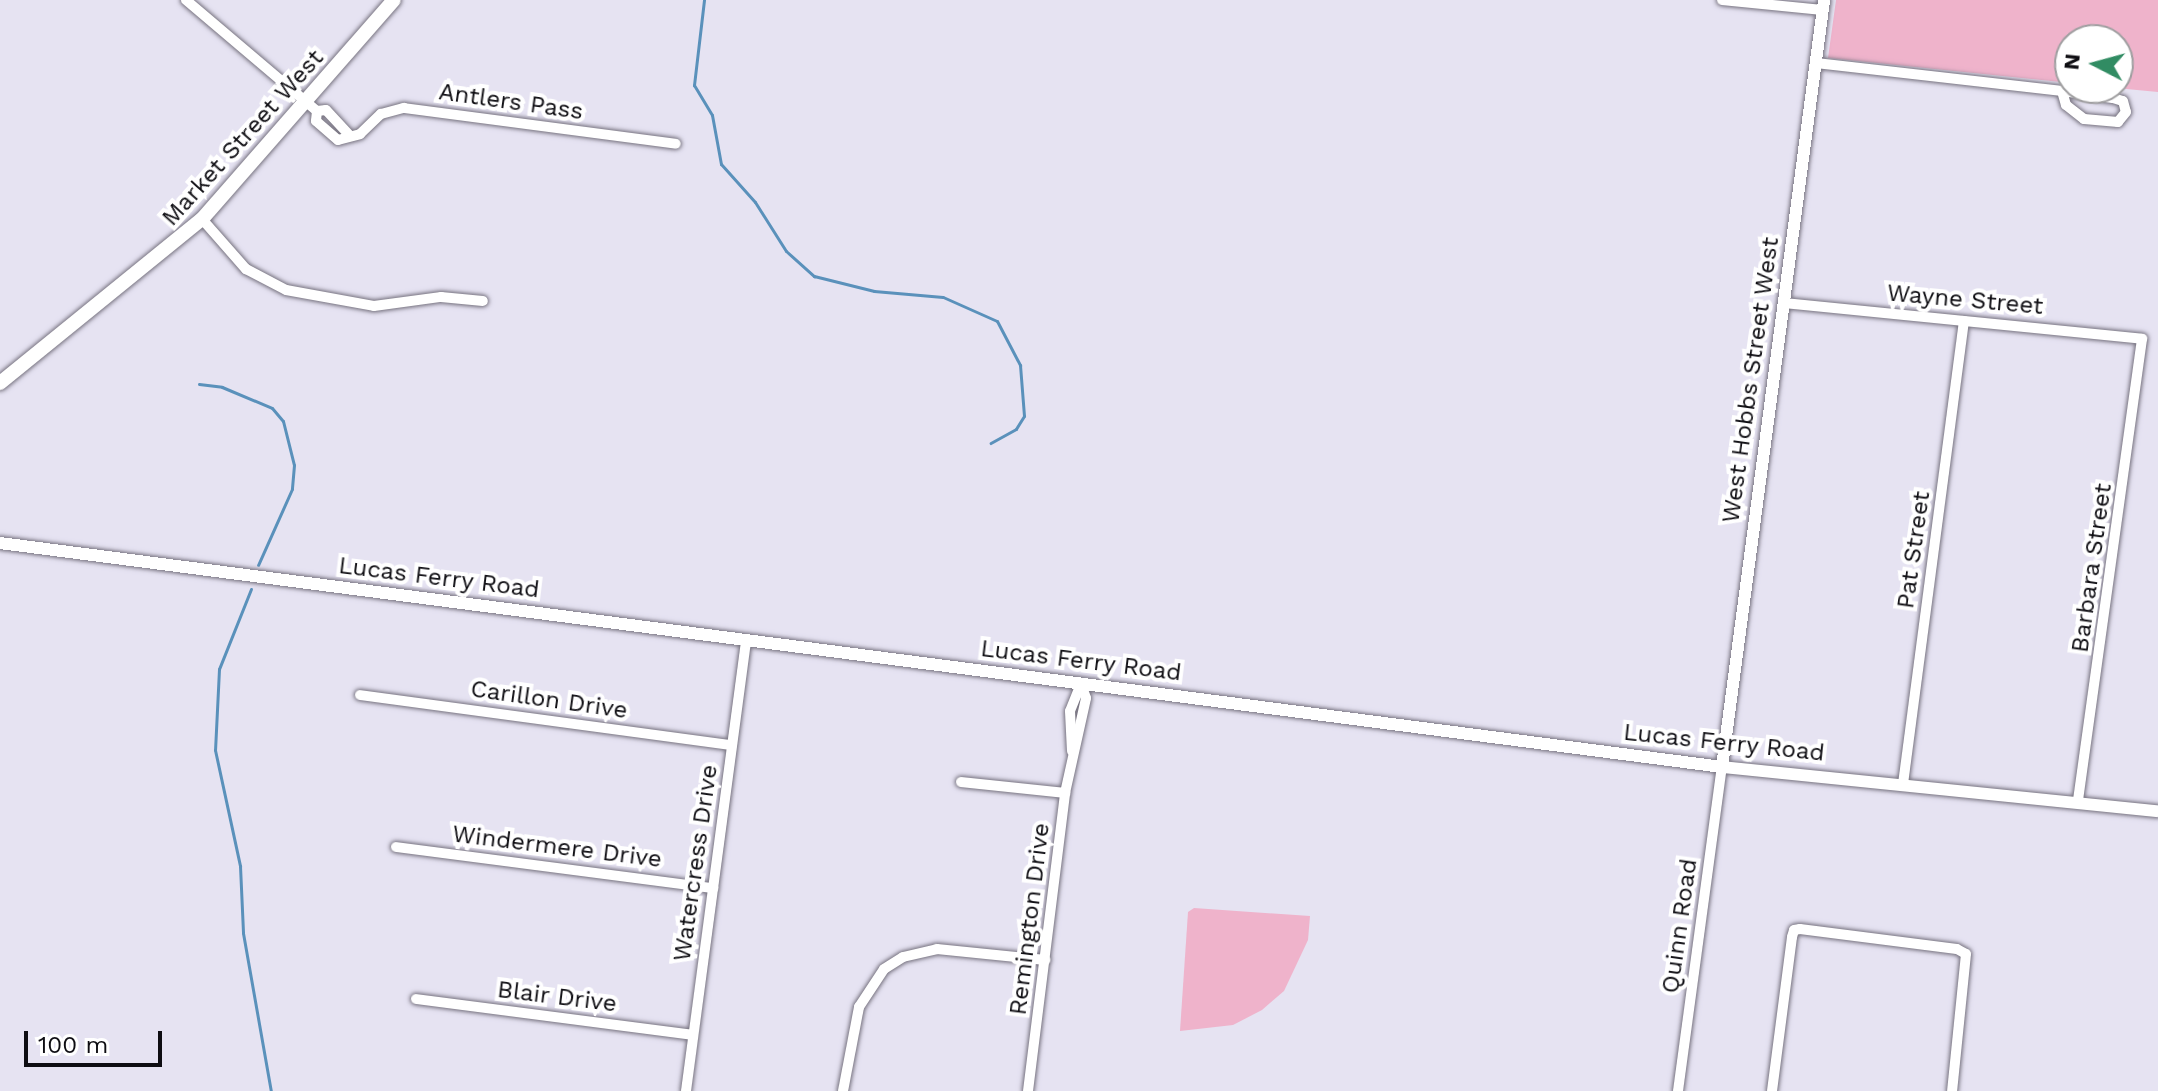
<!DOCTYPE html>
<style>
body{margin:0}
#map{position:relative;width:2158px;height:1091px;overflow:hidden;background:#e6e3f2;font-family:"Work Sans",sans-serif}
div>[style]{position:absolute}
[style*='--x']{left:calc(var(--x)*1px);top:calc(var(--y)*1px);width:calc(var(--w)*1px);rotate:calc(var(--a)*1deg)}
.green>*{inset:0;background:#efb3cb}
.stream>*{height:3px;margin:-1.5px;padding:0 1.5px;transform-origin:1.5px;border-radius:1.5px;background:#5a91bb}
.roads{filter:drop-shadow(0 0 2px #777380) drop-shadow(0 0 2px #777380)}
.minor>*{height:10px;margin:-5px;padding:0 5px;transform-origin:5px;border-radius:5px;background:#fff}
.tertiary>*{height:12px;margin:-6px;padding:0 6px;transform-origin:6px;border-radius:6px;background:#fff}
.secondary>*{height:14px;margin:-7px;padding:0 7px;transform-origin:7px;border-radius:7px;background:#fff}
span{translate:-50% -50%;white-space:nowrap;text-align:center;line-height:1.15;-webkit-text-stroke:8px #fff;paint-order:stroke}
.street-label{font-size:24px;color:#0e0d12}
.north{position:absolute;left:2054px;top:24px;width:80px;height:80px;box-sizing:border-box;background:#fff;border:2px solid #9f9ea0;border-radius:50%;rotate:276deg;font-size:22px;font-weight:700;line-height:32px;text-align:center;color:#0e0d12}
.north::after{content:'';display:block;margin:auto;width:28px;height:36px;background:#318c63;clip-path:polygon(50% 0,100% 100%,50% 72%,0 100%)}
.scale{position:absolute;left:24px;top:1031px;width:138px;height:36px;box-sizing:border-box;border:4px solid #0e0d12;border-top:0;padding-left:10px;font-size:24px;line-height:28px;white-space:nowrap;color:#0e0d12;-webkit-text-stroke:6px #fff;paint-order:stroke}
</style>
<div id="map">
<div class="green">
<i style="clip-path:polygon(1836px 0,2158px 0,2158px 92px,2116px 88px,2118px 40px,2070px 40px,2070px 83px,1828px 58px)"></i>
<i style="clip-path:polygon(1194px 908px,1310px 916px,1308px 940px,1284px 991px,1262px 1010px,1233px 1025px,1180px 1031px,1188px 912px)"></i>
</div>
<div class="stream">
<i style="--x:704;--y:0;--w:86;--a:96.7"></i>
<i style="--x:694;--y:85;--w:35;--a:59"></i>
<i style="--x:712;--y:115;--w:50;--a:79.6"></i>
<i style="--x:721;--y:164;--w:51;--a:48.2"></i>
<i style="--x:755;--y:202;--w:58;--a:57.7"></i>
<i style="--x:786;--y:251;--w:38;--a:42"></i>
<i style="--x:814;--y:276;--w:62;--a:14"></i>
<i style="--x:874;--y:291;--w:69;--a:5"></i>
<i style="--x:943;--y:297;--w:59;--a:24"></i>
<i style="--x:997;--y:321;--w:50;--a:62.4"></i>
<i style="--x:1020;--y:365;--w:51;--a:85.5"></i>
<i style="--x:1024;--y:416;--w:15;--a:122"></i>
<i style="--x:1016;--y:429;--w:29;--a:151"></i>
<i style="--x:199;--y:384;--w:23;--a:7"></i>
<i style="--x:222;--y:387;--w:54;--a:22.8"></i>
<i style="--x:272;--y:408;--w:17;--a:50"></i>
<i style="--x:283;--y:421;--w:45;--a:76"></i>
<i style="--x:294;--y:465;--w:24;--a:95"></i>
<i style="--x:292;--y:489;--w:83;--a:114.1"></i>
<i style="--x:251;--y:589;--w:86;--a:111.8"></i>
<i style="--x:219;--y:669;--w:81;--a:92.8"></i>
<i style="--x:215;--y:750;--w:119;--a:77.8"></i>
<i style="--x:240;--y:866;--w:67;--a:87.4"></i>
<i style="--x:243;--y:933;--w:160;--a:80"></i>
</div>
<div class="roads">
<div class="minor">
<i style="--x:186;--y:0;--w:172;--a:40.3"></i>
<i style="--x:317;--y:111;--w:9;--a:-6"></i>
<i style="--x:326;--y:110;--w:35;--a:47"></i>
<i style="--x:1722;--y:0;--w:101;--a:5.7"></i>
<i style="--x:1816;--y:63;--w:248;--a:6.5"></i>
<i style="--x:2062;--y:91;--w:51;--a:7.8"></i>
<i style="--x:2113;--y:98;--w:10;--a:17"></i>
<i style="--x:2123;--y:101;--w:11;--a:75"></i>
<i style="--x:2126;--y:112;--w:13;--a:129"></i>
<i style="--x:2118;--y:122;--w:34;--a:-175"></i>
<i style="--x:2084;--y:119;--w:23;--a:-142"></i>
<i style="--x:2066;--y:105;--w:15;--a:-106"></i>
<i style="--x:317;--y:111;--w:10;--a:96"></i>
<i style="--x:316;--y:121;--w:29;--a:41"></i>
<i style="--x:338;--y:140;--w:23;--a:-15"></i>
<i style="--x:360;--y:134;--w:29;--a:-44"></i>
<i style="--x:381;--y:114;--w:24;--a:-15"></i>
<i style="--x:404;--y:108;--w:274;--a:7.5"></i>
<i style="--x:202;--y:219;--w:67;--a:48.7"></i>
<i style="--x:246;--y:269;--w:45;--a:27.7"></i>
<i style="--x:286;--y:290;--w:89;--a:10.3"></i>
<i style="--x:374;--y:306;--w:68;--a:-7.7"></i>
<i style="--x:441;--y:297;--w:42;--a:5.4"></i>
<i style="--x:1784;--y:303;--w:360;--a:5.7"></i>
<i style="--x:2142;--y:339;--w:468;--a:97.9"></i>
<i style="--x:360;--y:695;--w:375;--a:7.7"></i>
<i style="--x:1072;--y:751;--w:40;--a:-92.9"></i>
<i style="--x:1070;--y:711;--w:29;--a:-68"></i>
<i style="--x:961;--y:782;--w:105;--a:6"></i>
<i style="--x:1903;--y:784;--w:467;--a:-82.5"></i>
<i style="--x:396;--y:847;--w:320;--a:7.4"></i>
<i style="--x:416;--y:999;--w:279;--a:7.4"></i>
<i style="--x:686;--y:1091;--w:455;--a:-82.4"></i>
<i style="--x:843;--y:1091;--w:86;--a:-79.2"></i>
<i style="--x:859;--y:1007;--w:45;--a:-56.7"></i>
<i style="--x:884;--y:969;--w:22;--a:-32"></i>
<i style="--x:903;--y:957;--w:35;--a:-13"></i>
<i style="--x:937;--y:949;--w:109;--a:5.8"></i>
<i style="--x:1028;--y:1091;--w:300;--a:-82.9"></i>
<i style="--x:1065;--y:793;--w:97;--a:-77.5"></i>
<i style="--x:1086;--y:698;--w:15;--a:-110"></i>
<i style="--x:1678;--y:1091;--w:327;--a:-82.3"></i>
<i style="--x:1772;--y:1091;--w:155;--a:-82.6"></i>
<i style="--x:1792;--y:937;--w:7;--a:-74"></i>
<i style="--x:1794;--y:930;--w:6;--a:-9"></i>
<i style="--x:1800;--y:929;--w:158;--a:7.3"></i>
<i style="--x:1957;--y:949;--w:10;--a:29"></i>
<i style="--x:1966;--y:954;--w:138;--a:95.8"></i>
</div>
<div class="tertiary">
<i style="--x:0;--y:543;--w:1737;--a:7.41"></i>
<i style="--x:1722;--y:767;--w:438;--a:5.8"></i>
<i style="--x:1722;--y:767;--w:774;--a:-82.42"></i>
</div>
<div class="secondary">
<i style="--x:0;--y:383;--w:260;--a:-39.1"></i>
<i style="--x:202;--y:219;--w:291;--a:-48.8"></i>
</div>
</div>
<div class="street-label">
<span style="left:511px;top:102px;rotate:8deg">Antlers Pass</span>
<span style="left:243px;top:138px;rotate:-48deg">Market Street West</span>
<span style="left:1965px;top:300px;rotate:5deg">Wayne Street</span>
<span style="left:1751px;top:380px;rotate:-82deg">West Hobbs Street West</span>
<span style="left:1914px;top:550px;rotate:-82deg">Pat Street</span>
<span style="left:2092px;top:568px;rotate:-82deg">Barbara Street</span>
<span style="left:439px;top:578px;rotate:7deg">Lucas Ferry Road</span>
<span style="left:1081px;top:661px;rotate:7deg">Lucas Ferry Road</span>
<span style="left:549px;top:700px;rotate:8deg">Carillon Drive</span>
<span style="left:1724px;top:743px;rotate:6deg">Lucas Ferry Road</span>
<span style="left:557px;top:847px;rotate:7deg">Windermere Drive</span>
<span style="left:696px;top:863px;rotate:-82deg">Watercress Drive</span>
<span style="left:1030px;top:919px;rotate:-83deg">Remington Drive</span>
<span style="left:1680px;top:926px;rotate:-82deg">Quinn Road</span>
<span style="left:557px;top:997px;rotate:7deg">Blair Drive</span>
</div>
<div class="north">N</div>
<div class="scale">100 m</div>
</div>
